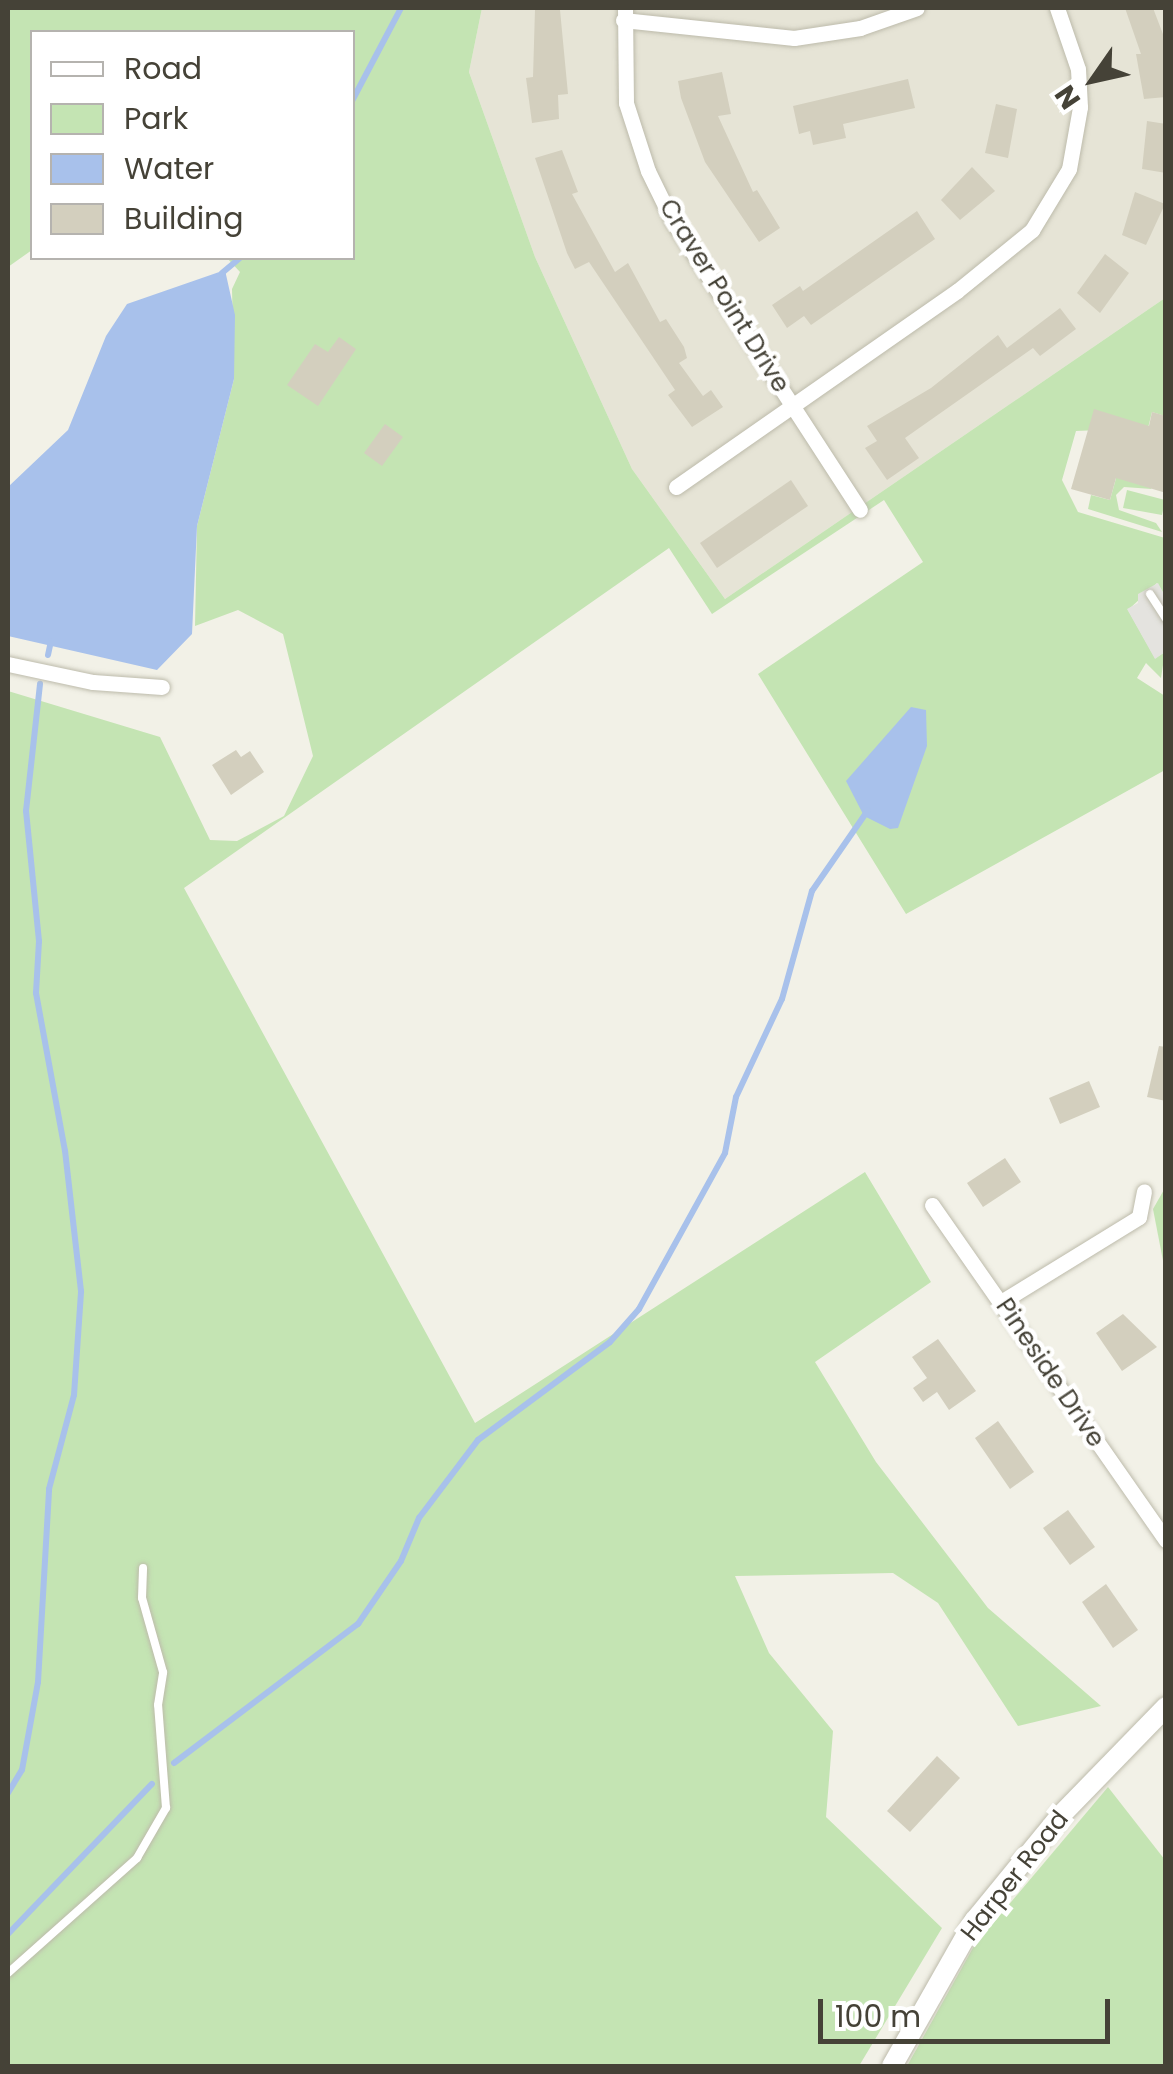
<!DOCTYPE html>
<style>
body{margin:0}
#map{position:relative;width:1173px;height:2074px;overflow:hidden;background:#f2f1e7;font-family:Poppins,sans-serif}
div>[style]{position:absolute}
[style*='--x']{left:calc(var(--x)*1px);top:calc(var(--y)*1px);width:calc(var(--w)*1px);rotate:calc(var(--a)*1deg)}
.residential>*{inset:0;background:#e6e4d6}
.green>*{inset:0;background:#c4e4b3}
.parking>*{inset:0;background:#e4e3df}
.water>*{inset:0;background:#a8c1eb}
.stream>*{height:6px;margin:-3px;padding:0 3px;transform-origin:3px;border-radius:3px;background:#a8c1eb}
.building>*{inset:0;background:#d3cfbe}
.roads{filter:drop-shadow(0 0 2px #bdbbab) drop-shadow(0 0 2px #bdbbab)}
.service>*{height:8px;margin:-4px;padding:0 4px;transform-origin:4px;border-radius:4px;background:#fff}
.minor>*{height:15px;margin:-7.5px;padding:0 7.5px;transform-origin:7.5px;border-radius:7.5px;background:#fff}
.tertiary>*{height:20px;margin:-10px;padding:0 10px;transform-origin:10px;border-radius:10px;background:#fff}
span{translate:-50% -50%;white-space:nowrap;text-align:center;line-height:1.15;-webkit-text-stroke:9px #fff;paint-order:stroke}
.street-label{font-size:25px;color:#454237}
.frame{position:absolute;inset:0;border:10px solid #454237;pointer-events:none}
.legend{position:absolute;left:30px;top:30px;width:325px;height:230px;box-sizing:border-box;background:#fff;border:2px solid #b5b3af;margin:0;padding:12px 18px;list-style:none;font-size:30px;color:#454237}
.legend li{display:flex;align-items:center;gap:20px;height:50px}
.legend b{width:50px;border:2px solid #b5b3af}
.north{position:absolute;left:1043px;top:30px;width:100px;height:100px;-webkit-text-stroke:8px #fff;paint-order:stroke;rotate:236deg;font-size:28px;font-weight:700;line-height:40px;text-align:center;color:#454237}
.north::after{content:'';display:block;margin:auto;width:35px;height:45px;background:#454237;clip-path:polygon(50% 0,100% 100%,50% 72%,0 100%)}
.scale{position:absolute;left:818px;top:1999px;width:292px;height:45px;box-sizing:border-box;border:5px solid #454237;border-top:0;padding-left:12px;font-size:30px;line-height:35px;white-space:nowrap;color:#454237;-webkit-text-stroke:8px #fff;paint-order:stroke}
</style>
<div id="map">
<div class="residential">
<i style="clip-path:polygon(482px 8px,1165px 8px,1165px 298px,725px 599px,632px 469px,535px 257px,469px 72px)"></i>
</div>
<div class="green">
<i style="clip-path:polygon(8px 8px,482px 8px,469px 72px,535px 257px,632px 469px,725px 599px,1165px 298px,1165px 416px,1152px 412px,1148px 428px,1076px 431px,1062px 480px,1078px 512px,1165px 538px,1165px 596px,1157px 583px,1128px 610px,1155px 658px,1165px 652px,1161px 678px,1146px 663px,1137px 678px,1165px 696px,1165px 770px,906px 914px,758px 674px,923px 562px,884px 500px,712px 614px,669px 548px,184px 888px,475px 1423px,865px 1172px,931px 1282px,815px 1362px,876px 1462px,988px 1608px,1101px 1706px,1018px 1726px,938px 1603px,893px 1573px,735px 1576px,769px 1653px,833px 1731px,826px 1817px,942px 1928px,859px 2066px,8px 2066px,8px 691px,160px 737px,210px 840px,237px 841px,284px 816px,313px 756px,283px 634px,238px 610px,195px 626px,197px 526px,234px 379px,232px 289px,240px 272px,227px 258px,352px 258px,352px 32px,32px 32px,32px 250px,8px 267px)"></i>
<i style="clip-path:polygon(1120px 464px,1152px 489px,1124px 487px,1116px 495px,1119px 510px,1156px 523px,1162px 532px,1088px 509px,1091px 495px,1110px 500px)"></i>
<i style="clip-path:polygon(1127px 490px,1165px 500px,1162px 515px,1123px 508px)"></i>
<i style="clip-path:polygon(1165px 1188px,1165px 1271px,1153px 1209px)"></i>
<i style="clip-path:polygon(1108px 1787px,1165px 1860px,1165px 2066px,907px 2066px,974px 1946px)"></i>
</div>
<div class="parking">
<i style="clip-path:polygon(1158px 583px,1165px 596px,1165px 652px,1155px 659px,1127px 609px,1138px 603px,1138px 594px)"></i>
</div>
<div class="water">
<i style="clip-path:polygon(225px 270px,235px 315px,234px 379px,197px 526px,192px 634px,157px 670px,8px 636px,8px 487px,68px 430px,106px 336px,127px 304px)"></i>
<i style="clip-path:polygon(911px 707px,926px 710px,927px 746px,898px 828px,890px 829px,864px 816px,846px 781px)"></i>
</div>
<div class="stream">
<i style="--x:352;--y:101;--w:105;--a:-62.2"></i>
<i style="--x:222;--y:273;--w:23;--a:-40"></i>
<i style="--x:48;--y:655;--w:14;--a:-78"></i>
<i style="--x:174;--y:1763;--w:231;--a:-37.1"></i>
<i style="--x:358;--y:1624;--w:76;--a:-55.7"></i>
<i style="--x:401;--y:1561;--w:47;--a:-67.3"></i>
<i style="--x:419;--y:1518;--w:98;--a:-52.9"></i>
<i style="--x:478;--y:1440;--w:164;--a:-36.6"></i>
<i style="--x:610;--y:1342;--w:44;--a:-48.7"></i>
<i style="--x:639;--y:1309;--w:178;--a:-61.1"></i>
<i style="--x:725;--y:1153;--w:57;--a:-78.9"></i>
<i style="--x:736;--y:1097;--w:108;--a:-64.9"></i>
<i style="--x:782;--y:999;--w:112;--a:-74.5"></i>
<i style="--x:812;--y:891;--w:98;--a:-55.3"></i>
<i style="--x:8;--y:1793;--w:27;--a:-59"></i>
<i style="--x:22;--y:1770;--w:89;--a:-79.7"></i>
<i style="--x:38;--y:1682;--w:193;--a:-86.7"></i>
<i style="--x:49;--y:1489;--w:97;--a:-75.1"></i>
<i style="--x:74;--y:1395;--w:104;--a:-86.1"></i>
<i style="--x:81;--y:1291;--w:141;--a:-96.5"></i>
<i style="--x:65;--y:1151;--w:161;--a:-100.4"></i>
<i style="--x:36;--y:993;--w:52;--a:-86.7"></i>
<i style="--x:39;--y:941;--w:131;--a:-95.7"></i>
<i style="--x:26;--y:811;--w:128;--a:-83.7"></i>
<i style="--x:8;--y:1934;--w:208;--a:-46.2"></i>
</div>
<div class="building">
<i style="clip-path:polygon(1125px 8px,1153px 8px,1166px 42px,1166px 97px,1144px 99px,1136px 54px,1141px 54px)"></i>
<i style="clip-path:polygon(535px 9px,560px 10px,568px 94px,558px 95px,559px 119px,532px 123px,526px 78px,533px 77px)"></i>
<i style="clip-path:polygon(722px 72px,731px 114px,718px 116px,753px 192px,757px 190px,780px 228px,759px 242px,705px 162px,681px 98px,678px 81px)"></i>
<i style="clip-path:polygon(908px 79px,915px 108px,843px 124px,846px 138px,813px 145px,810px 131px,799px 134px,793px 106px)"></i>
<i style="clip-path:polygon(996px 104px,1017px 109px,1008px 158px,985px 153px)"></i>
<i style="clip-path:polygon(1147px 121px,1166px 124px,1166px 173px,1142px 169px)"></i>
<i style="clip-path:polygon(562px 150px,578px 192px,572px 194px,615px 272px,628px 263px,660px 322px,666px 319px,684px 347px,687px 358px,679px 363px,703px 396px,711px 390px,723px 407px,692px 427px,668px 395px,675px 390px,589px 262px,575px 269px,567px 253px,535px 158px)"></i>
<i style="clip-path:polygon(972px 167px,995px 191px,960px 220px,941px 200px)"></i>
<i style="clip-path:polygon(1135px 192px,1165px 204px,1146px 245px,1122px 235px)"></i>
<i style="clip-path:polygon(917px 211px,935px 239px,811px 325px,804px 316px,787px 328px,772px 305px,800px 286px,803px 291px)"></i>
<i style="clip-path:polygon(1105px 254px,1129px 273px,1100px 313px,1077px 293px)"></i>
<i style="clip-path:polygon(1060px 308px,1076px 329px,1040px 356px,1033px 348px,905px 438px,919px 458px,887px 480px,865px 448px,877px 441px,867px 426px,931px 388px,998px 335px,1007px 348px)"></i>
<i style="clip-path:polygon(339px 337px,356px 349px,318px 406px,287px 385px,315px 344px,328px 352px)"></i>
<i style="clip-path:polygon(1094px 409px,1149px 426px,1152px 412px,1166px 416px,1166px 493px,1116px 478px,1110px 500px,1071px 489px)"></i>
<i style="clip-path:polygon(385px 424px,403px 437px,382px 466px,364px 453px)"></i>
<i style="clip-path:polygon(791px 480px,808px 506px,717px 568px,700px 543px)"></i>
<i style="clip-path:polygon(236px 750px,241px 757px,250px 751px,264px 772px,231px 795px,212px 765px)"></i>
<i style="clip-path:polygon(1159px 1046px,1166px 1047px,1166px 1101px,1147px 1097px)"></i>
<i style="clip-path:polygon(1089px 1081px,1100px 1107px,1060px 1124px,1049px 1098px)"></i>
<i style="clip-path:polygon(1005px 1158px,1021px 1182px,983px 1207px,967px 1183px)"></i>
<i style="clip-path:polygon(1123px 1314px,1157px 1347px,1122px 1371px,1096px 1333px)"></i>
<i style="clip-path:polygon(938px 1339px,976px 1391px,949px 1410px,937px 1392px,923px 1402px,913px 1388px,927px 1378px,912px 1357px)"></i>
<i style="clip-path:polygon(998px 1421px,1034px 1472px,1010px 1489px,975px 1438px)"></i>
<i style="clip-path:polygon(1068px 1510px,1095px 1547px,1070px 1565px,1043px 1528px)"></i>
<i style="clip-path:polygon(1106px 1584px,1138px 1630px,1113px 1648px,1082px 1602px)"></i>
<i style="clip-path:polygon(937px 1756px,960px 1778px,910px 1832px,887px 1811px)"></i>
</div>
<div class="roads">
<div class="service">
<i style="--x:1150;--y:594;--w:30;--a:57"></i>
<i style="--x:8;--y:1973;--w:173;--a:-41.7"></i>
<i style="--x:137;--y:1858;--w:58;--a:-59.9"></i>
<i style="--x:166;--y:1808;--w:103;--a:-94.4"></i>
<i style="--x:158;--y:1705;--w:33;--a:-81"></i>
<i style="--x:163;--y:1672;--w:77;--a:-105.8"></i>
<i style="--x:142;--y:1598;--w:30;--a:-88"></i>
</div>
<div class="minor">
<i style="--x:625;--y:8;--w:95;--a:89.4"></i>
<i style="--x:626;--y:103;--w:71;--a:72.1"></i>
<i style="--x:648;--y:171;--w:57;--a:63.9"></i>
<i style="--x:673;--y:222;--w:343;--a:57"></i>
<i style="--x:623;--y:20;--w:172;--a:6"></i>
<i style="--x:794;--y:38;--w:67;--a:-8.6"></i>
<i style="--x:860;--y:28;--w:60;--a:-19.3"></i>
<i style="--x:676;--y:487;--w:343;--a:-34.9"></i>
<i style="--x:957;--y:291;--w:97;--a:-39.1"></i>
<i style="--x:1032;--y:230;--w:71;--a:-58.8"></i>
<i style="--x:1069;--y:169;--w:63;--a:-79.9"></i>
<i style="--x:1080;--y:107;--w:38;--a:-93"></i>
<i style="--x:1078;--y:69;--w:65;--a:-109"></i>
<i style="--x:8;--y:664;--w:87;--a:12"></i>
<i style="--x:93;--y:682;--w:69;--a:4.1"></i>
<i style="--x:932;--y:1205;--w:409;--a:55.1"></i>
<i style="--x:1001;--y:1302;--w:162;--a:-31.6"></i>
<i style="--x:1139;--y:1217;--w:26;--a:-79"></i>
</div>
<div class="tertiary">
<i style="--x:892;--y:2066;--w:168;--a:-60.4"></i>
<i style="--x:975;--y:1920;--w:134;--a:-50.7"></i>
<i style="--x:1060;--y:1816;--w:152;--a:-45.8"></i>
</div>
</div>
<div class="street-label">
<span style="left:724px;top:296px;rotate:58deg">Craver Point Drive</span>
<span style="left:1050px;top:1373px;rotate:56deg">Pineside Drive</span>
<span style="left:1015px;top:1876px;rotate:-52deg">Harper Road</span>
</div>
<div class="frame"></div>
<ul class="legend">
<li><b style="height:12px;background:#fff"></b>Road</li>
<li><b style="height:28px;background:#c4e4b3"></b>Park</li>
<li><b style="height:28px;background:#a8c1eb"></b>Water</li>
<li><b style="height:28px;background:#d3cfbe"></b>Building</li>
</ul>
<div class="north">N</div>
<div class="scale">100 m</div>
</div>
